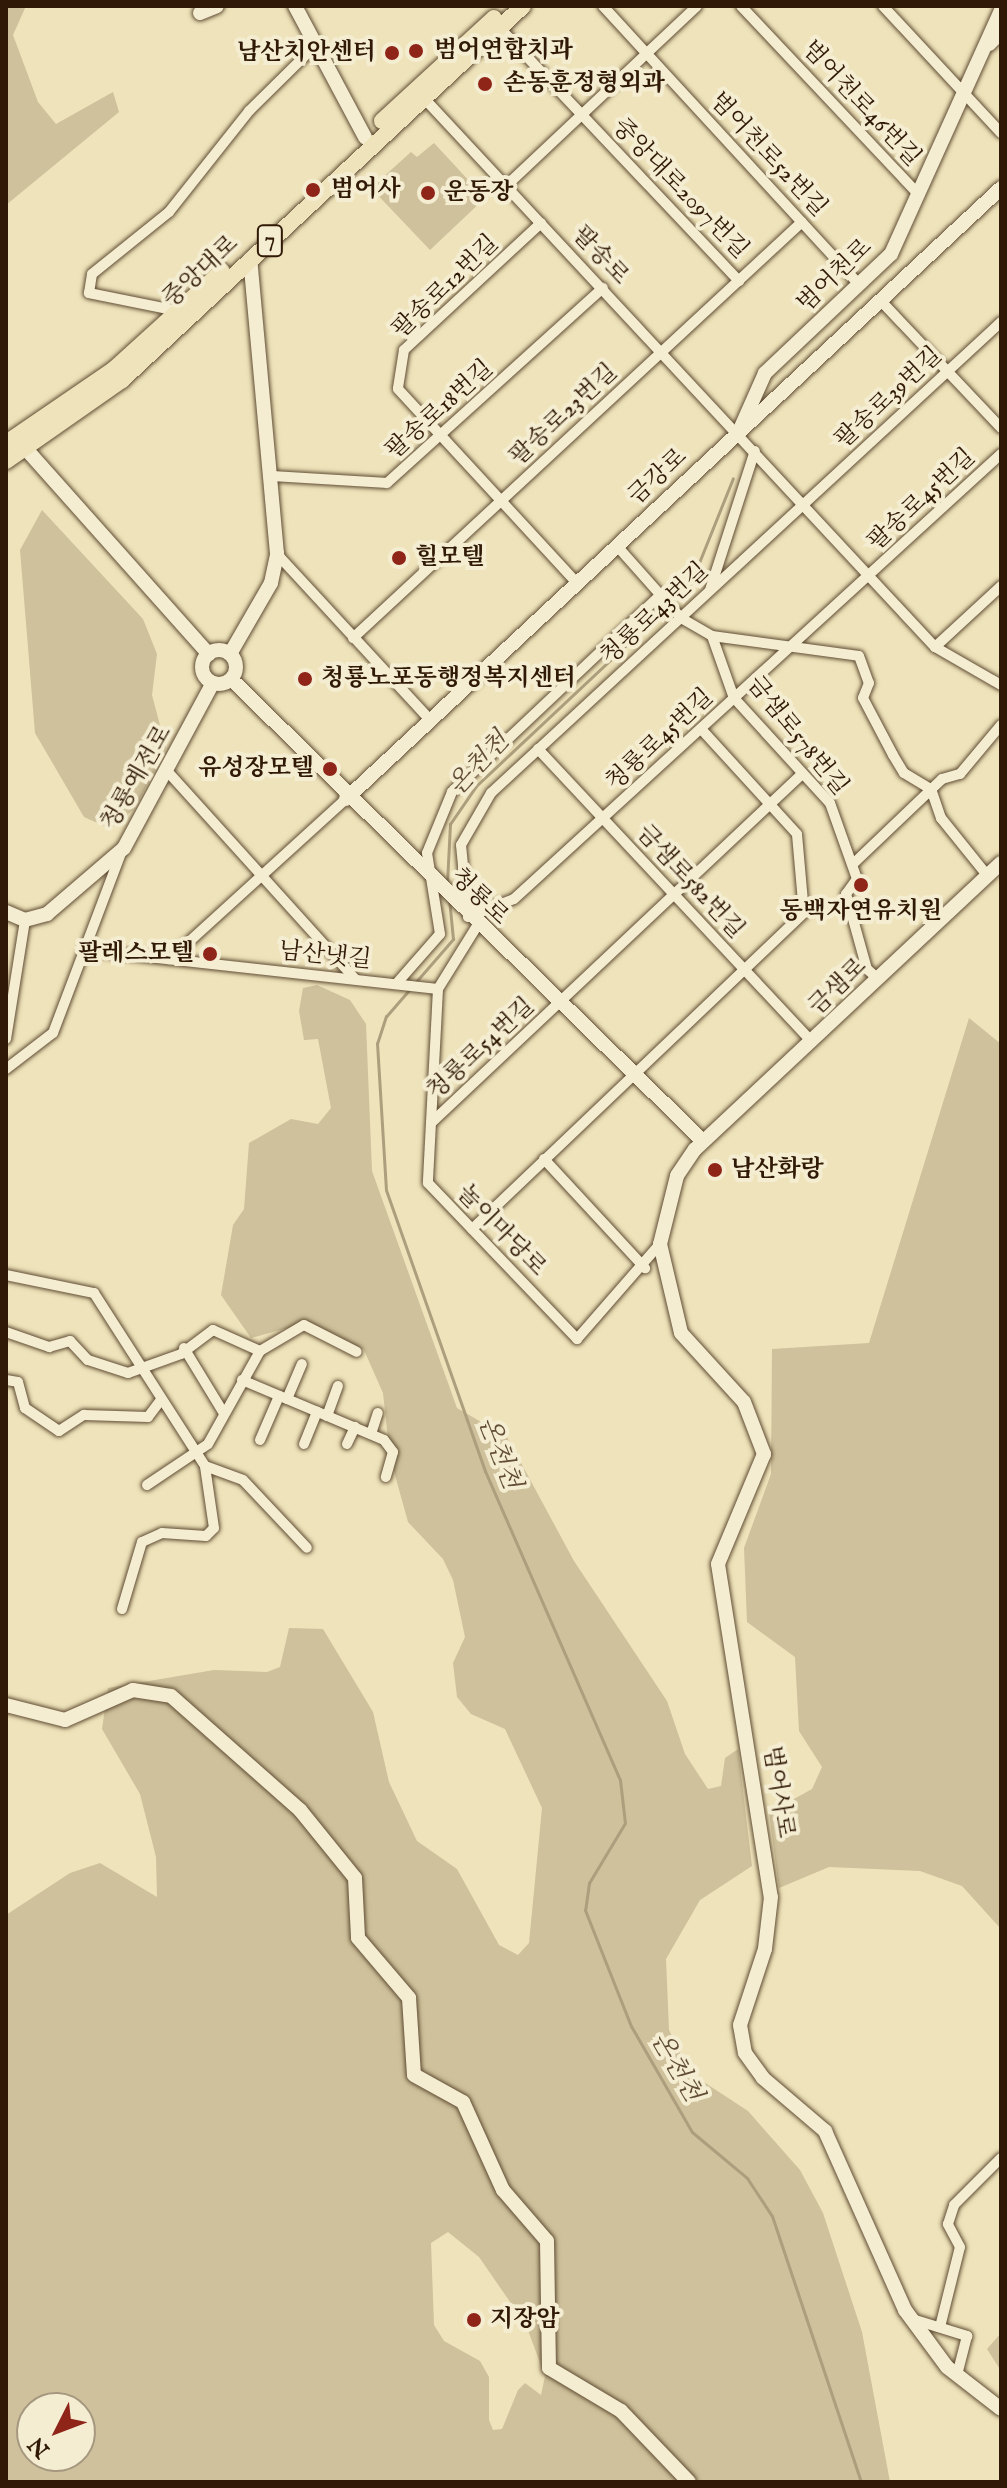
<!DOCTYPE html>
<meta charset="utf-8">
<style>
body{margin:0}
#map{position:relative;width:1007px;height:2488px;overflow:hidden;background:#eee3ba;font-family:"IM FELL English","Noto Serif KR",serif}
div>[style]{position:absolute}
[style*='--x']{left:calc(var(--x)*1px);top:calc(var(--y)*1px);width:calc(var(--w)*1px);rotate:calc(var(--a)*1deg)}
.green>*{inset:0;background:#cec19b}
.stream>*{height:3px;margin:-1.5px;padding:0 1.5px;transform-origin:1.5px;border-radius:1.5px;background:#ad9e7d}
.roads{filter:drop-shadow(0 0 2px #604c33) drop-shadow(0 0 2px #604c33)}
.street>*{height:10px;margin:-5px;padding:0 5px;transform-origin:5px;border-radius:5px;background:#f4edd2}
.secondary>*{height:14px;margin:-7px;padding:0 7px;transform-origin:7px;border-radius:7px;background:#f4edd2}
.secondary>.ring{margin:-7px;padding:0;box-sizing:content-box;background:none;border:14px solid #f4edd2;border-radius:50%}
.primary>*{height:16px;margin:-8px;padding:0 8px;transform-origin:8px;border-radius:8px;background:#eee3ba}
.dots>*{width:22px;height:22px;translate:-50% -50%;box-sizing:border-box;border:4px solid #f4edd2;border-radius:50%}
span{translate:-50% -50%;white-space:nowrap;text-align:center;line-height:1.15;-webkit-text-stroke:8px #f4edd2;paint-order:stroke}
.shield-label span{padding:2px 6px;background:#f4edd2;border:2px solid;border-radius:6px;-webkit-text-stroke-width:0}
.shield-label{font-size:22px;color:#301906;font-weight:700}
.poi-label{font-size:24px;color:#301906;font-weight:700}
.left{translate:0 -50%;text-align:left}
.right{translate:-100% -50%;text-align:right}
.street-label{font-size:24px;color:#301906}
.water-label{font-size:26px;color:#624e36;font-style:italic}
.frame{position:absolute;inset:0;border:8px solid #301906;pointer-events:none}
.north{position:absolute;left:16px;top:2392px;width:80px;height:80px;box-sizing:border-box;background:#f4edd2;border:2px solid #a69880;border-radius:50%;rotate:228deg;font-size:22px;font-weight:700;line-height:32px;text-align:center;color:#301906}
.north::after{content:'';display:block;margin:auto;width:28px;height:36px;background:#8f2418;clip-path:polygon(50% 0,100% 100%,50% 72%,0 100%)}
</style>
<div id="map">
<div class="green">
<i style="clip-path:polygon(6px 6px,26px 6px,13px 35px,38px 102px,56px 124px,113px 92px,119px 112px,6px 205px)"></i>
<i style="clip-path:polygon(434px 143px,485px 198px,430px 250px,371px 188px,411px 152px,417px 157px)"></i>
<i style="clip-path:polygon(42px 510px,143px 619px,157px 654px,152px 695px,166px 748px,135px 808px,111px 829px,84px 817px,35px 733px,20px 550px)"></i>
<i style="clip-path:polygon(evenodd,317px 985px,350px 1000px,366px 1024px,372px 1171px,457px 1408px,507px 1437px,574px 1561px,667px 1701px,685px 1754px,708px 1789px,721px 1786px,725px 1758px,738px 1749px,752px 1866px,700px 1900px,666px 1959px,669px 2030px,690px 2073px,748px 2111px,800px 2170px,823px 2213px,862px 2332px,890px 2482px,6px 2482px,6px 1915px,70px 1873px,100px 1863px,157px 1897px,156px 1857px,140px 1794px,102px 1729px,108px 1688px,214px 1670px,267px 1672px,280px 1667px,289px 1628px,323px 1629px,373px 1712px,389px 1782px,417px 1841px,457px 1869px,499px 1945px,518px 1955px,529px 1943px,542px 1808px,505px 1729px,471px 1714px,457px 1697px,453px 1663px,465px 1637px,453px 1580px,443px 1559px,408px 1522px,390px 1457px,383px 1393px,364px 1350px,309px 1322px,251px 1338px,221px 1295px,233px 1225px,244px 1209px,249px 1143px,291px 1119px,318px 1124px,331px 1108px,318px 1039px,304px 1040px,299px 1011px,303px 988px,317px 985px,448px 2232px,479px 2257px,526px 2325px,545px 2376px,541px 2395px,525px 2383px,518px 2390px,502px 2429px,493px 2430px,489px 2420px,489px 2377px,480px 2361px,444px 2341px,434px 2325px,431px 2243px,448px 2232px,317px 985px,32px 2408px,80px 2408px,80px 2456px,32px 2456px,32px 2408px)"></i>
<i style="clip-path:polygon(969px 1018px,1001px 1044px,1001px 1929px,962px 1886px,920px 1871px,829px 1867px,779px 1888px,769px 1813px,812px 1789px,822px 1767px,799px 1731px,795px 1657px,747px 1622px,744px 1548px,771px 1474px,772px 1349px,869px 1343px)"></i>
<i style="clip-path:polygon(1001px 2333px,1001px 2371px,987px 2349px)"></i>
</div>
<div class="stream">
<i style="--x:447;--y:883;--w:59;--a:-87.1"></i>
<i style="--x:450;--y:824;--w:46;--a:-55.6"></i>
<i style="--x:476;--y:786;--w:294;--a:-43.2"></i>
<i style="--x:690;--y:585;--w:115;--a:-68.1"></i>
<i style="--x:414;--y:984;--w:60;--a:-49.1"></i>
<i style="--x:453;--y:939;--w:40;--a:-95.7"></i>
<i style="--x:409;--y:990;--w:35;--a:131"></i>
<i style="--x:386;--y:1016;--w:28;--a:108"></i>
<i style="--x:377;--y:1043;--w:147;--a:86.5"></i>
<i style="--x:386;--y:1190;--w:298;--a:70.6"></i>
<i style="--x:485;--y:1471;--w:337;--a:66.4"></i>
<i style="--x:620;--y:1780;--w:43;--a:83.4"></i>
<i style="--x:625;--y:1823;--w:70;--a:121"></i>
<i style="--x:589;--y:1883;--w:27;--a:98"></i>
<i style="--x:585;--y:1910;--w:125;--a:68.4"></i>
<i style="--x:631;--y:2026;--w:122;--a:60.1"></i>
<i style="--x:692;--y:2132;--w:72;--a:39.9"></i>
<i style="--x:747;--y:2178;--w:45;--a:56.7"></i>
<i style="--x:772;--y:2216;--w:280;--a:71.5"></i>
</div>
<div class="roads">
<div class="street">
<i style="--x:603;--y:6;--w:378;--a:47.4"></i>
<i style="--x:741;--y:6;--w:260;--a:46.7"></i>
<i style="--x:883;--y:6;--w:173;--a:47.1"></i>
<i style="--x:496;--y:24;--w:354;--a:46.6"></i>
<i style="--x:990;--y:46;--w:16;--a:-45"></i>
<i style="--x:422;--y:96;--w:753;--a:47.05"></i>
<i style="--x:935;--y:647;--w:76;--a:29.9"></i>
<i style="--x:506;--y:186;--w:262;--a:-43.3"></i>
<i style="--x:541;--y:223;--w:187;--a:137.2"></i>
<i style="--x:404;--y:350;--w:39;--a:99"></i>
<i style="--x:398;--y:389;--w:264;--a:47.3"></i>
<i style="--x:880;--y:300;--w:176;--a:46.6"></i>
<i style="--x:178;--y:311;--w:91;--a:-168.6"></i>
<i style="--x:89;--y:293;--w:19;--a:-81"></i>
<i style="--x:92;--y:274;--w:99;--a:-38.8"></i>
<i style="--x:169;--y:212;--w:129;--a:-51.6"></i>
<i style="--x:249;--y:111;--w:94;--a:-44.6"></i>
<i style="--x:1001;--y:322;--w:694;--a:137.28"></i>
<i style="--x:491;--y:793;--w:60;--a:120"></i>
<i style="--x:461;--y:845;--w:72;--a:84.4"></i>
<i style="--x:468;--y:917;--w:49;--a:-21.4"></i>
<i style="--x:514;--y:899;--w:660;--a:-42.42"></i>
<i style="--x:273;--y:476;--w:114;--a:3.5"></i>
<i style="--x:387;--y:483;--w:291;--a:-42.1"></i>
<i style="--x:617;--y:546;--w:96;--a:48.4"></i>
<i style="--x:681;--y:618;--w:36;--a:30"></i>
<i style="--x:712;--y:636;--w:66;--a:70.5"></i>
<i style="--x:734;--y:698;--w:142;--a:47.6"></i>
<i style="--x:830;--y:803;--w:81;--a:70.4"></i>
<i style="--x:857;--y:879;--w:19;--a:126"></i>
<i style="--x:846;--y:894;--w:78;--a:74.4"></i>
<i style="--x:867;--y:969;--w:15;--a:42"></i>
<i style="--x:277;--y:554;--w:226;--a:47.3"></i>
<i style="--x:710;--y:590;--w:146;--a:-72.1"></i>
<i style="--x:712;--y:636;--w:148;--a:7.7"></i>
<i style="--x:859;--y:656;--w:29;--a:70"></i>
<i style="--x:869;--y:683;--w:16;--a:112"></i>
<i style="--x:863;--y:698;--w:64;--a:62.2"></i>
<i style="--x:893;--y:755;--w:21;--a:59"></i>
<i style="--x:904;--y:773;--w:31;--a:31"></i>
<i style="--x:931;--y:789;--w:31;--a:71"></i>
<i style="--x:941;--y:818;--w:73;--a:51.1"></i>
<i style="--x:353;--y:638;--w:612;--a:-42.82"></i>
<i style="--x:935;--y:647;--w:90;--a:-42.7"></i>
<i style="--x:538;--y:749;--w:401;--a:46.9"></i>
<i style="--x:169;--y:773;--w:278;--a:47.9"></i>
<i style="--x:853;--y:864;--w:123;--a:-43.7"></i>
<i style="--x:942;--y:779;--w:19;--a:-16"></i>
<i style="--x:960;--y:774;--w:64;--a:-50.1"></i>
<i style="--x:477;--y:926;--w:74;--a:121.8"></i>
<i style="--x:438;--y:989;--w:194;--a:93"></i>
<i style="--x:428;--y:1183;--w:216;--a:46.3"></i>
<i style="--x:577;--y:1339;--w:126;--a:-48.9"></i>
<i style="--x:85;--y:950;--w:355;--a:6.3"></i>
<i style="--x:170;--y:959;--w:238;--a:-42.3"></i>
<i style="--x:397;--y:983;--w:65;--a:-48.7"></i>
<i style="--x:440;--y:934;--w:82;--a:-99.1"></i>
<i style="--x:427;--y:853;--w:66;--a:-67.7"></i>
<i style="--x:452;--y:792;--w:286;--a:-43.4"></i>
<i style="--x:6;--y:1039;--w:121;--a:-80.9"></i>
<i style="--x:6;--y:1069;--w:59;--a:-37.5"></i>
<i style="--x:53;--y:1033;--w:192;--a:-69.3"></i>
<i style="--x:431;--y:1123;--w:509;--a:-43.25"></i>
<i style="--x:544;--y:1159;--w:149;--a:47.2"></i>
<i style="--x:472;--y:1229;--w:458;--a:-43.6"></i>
<i style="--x:804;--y:913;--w:79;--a:-95.1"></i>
<i style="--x:797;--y:834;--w:142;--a:-132.4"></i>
<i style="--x:6;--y:1275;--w:90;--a:11.6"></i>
<i style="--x:94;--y:1293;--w:206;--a:57.3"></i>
<i style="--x:205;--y:1466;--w:40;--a:20.2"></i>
<i style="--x:243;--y:1480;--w:93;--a:46.7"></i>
<i style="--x:6;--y:1332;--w:46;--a:19.2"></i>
<i style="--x:49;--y:1347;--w:22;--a:-16"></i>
<i style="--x:70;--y:1341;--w:26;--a:47"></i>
<i style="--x:88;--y:1360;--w:42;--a:18"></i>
<i style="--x:128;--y:1373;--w:56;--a:-19.7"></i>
<i style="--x:181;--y:1354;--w:40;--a:-37"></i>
<i style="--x:213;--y:1330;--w:51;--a:24.1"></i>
<i style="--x:184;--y:1348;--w:75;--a:58.6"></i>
<i style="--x:6;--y:1380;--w:12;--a:9"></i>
<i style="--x:18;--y:1382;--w:27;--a:75"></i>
<i style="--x:25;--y:1408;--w:41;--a:34.1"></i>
<i style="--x:59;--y:1431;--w:30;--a:-33"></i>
<i style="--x:84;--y:1415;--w:64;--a:1.8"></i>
<i style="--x:148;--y:1417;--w:21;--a:-53"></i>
<i style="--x:242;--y:1380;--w:154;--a:22.9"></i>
<i style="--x:384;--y:1440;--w:15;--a:53"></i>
<i style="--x:393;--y:1452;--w:26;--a:106"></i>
<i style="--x:287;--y:1399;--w:38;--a:-67"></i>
<i style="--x:327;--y:1416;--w:32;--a:-70"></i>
<i style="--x:371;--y:1434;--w:22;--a:-72"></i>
<i style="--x:260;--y:1440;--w:48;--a:-66.6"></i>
<i style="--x:304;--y:1444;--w:35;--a:-68"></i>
<i style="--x:347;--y:1444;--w:19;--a:-65"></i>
<i style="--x:147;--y:1485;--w:73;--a:-33.9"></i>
<i style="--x:208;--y:1444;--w:107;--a:-60.8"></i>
<i style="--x:260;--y:1351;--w:51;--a:-30.6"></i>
<i style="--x:304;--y:1325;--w:59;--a:27"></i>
<i style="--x:122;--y:1609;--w:70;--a:-73.4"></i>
<i style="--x:142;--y:1542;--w:22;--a:-24"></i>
<i style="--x:162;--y:1533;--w:44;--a:3.9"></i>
<i style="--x:206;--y:1536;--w:11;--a:-45"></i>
<i style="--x:214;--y:1528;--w:63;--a:-98.3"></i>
<i style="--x:912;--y:2319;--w:58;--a:17.2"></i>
<i style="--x:967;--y:2336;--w:40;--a:104.4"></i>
<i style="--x:940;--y:2327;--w:82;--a:-76"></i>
<i style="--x:960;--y:2247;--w:26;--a:-118"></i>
<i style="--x:948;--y:2224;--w:20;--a:-72"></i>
<i style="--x:954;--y:2205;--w:66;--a:-45"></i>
</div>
<div class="secondary">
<i style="--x:295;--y:6;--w:149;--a:61.9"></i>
<i style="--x:200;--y:13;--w:18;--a:-22"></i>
<i style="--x:741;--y:427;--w:59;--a:-66"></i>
<i style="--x:765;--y:373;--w:173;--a:-43.4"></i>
<i style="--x:891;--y:254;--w:268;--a:-65.7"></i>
<i style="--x:18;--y:440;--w:287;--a:48.3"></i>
<i class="ring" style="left:202px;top:650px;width:20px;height:20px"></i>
<i style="--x:230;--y:654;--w:82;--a:-60"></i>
<i style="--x:271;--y:583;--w:30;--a:-78"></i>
<i style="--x:277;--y:554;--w:296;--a:-95.2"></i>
<i style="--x:231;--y:679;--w:660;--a:44.39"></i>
<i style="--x:346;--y:799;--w:896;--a:-43.01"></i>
<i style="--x:1001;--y:863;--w:419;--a:136.9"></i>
<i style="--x:695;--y:1149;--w:32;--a:124"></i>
<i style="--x:677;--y:1176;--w:70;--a:104"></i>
<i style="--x:660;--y:1244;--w:91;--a:76.7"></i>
<i style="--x:681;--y:1333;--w:93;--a:47.6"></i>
<i style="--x:744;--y:1402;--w:56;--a:69"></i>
<i style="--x:764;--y:1454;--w:119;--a:112.7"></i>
<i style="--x:718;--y:1564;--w:337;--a:81"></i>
<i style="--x:771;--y:1897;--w:52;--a:96.6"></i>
<i style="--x:765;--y:1949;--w:80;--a:108.2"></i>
<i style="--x:740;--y:2025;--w:28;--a:80"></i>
<i style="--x:745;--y:2053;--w:31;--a:54"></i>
<i style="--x:763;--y:2078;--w:82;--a:40.5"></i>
<i style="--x:825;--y:2131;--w:196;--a:65.9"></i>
<i style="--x:905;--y:2310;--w:71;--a:53.6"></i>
<i style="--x:947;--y:2367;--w:68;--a:37.9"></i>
<i style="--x:6;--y:912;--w:21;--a:23"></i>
<i style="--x:25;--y:920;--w:23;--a:-15"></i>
<i style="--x:47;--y:914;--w:101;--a:-40.6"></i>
<i style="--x:124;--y:848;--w:187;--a:-61.7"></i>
<i style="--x:6;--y:1705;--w:61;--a:14.3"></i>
<i style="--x:65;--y:1720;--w:74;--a:-23.8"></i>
<i style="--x:133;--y:1690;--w:38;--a:9"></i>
<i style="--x:171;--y:1696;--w:172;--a:41.5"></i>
<i style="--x:300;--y:1810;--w:87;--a:51"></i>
<i style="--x:355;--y:1878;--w:60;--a:87.1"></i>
<i style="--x:358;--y:1938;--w:79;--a:49.6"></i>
<i style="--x:409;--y:1998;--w:77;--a:86.3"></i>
<i style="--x:414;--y:2075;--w:56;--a:28.9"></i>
<i style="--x:463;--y:2102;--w:97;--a:65.6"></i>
<i style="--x:503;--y:2190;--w:67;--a:49.2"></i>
<i style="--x:547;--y:2241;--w:127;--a:89.1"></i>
<i style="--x:549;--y:2368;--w:84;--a:30.8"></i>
<i style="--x:621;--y:2411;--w:98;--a:46.2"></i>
</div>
<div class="primary">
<i style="--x:382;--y:121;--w:152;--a:-42.6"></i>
<i style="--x:6;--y:443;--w:130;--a:-34.3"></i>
<i style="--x:113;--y:370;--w:147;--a:-42.2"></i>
<i style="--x:6;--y:461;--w:141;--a:-34.9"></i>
<i style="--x:122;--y:380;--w:548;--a:-43"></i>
</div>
</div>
<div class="dots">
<i style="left:416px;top:51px;background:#8f2418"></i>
<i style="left:392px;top:53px;background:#8f2418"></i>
<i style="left:485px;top:84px;background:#8f2418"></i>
<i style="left:313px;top:190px;background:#8f2418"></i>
<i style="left:428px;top:193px;background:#8f2418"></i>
<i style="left:399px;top:558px;background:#8f2418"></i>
<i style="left:305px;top:679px;background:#8f2418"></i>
<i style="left:330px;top:769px;background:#8f2418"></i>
<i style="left:861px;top:885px;background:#8f2418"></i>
<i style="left:210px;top:954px;background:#8f2418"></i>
<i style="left:715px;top:1170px;background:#8f2418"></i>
<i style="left:474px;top:2320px;background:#8f2418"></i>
</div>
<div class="shield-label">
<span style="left:270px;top:241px">7</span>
</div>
<div class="poi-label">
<span class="left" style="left:434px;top:51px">범어연합치과</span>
<span class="right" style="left:376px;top:53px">남산치안센터</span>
<span class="left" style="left:503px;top:84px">손동훈정형외과</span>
<span class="left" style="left:331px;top:190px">범어사</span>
<span class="left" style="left:444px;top:193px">운동장</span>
<span class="left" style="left:415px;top:558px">힐모텔</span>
<span class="left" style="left:321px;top:679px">청룡노포동행정복지센터</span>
<span class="right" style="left:314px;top:769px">유성장모텔</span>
<span style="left:861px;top:912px">동백자연유치원</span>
<span class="right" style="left:194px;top:954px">팔레스모텔</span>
<span class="left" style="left:731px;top:1170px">남산화랑</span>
<span class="left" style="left:490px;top:2320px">지장암</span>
</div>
<div class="street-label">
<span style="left:861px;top:104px;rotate:47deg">범어천로46번길</span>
<span style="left:768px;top:155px;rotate:47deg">범어천로52번길</span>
<span style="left:680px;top:189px;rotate:46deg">중앙대로2097번길</span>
<span style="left:600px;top:256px;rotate:47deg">팔송로</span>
<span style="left:201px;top:272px;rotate:-43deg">중앙대로</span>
<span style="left:835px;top:276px;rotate:-44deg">범어천로</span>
<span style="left:446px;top:287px;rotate:-44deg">팔송로12번길</span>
<span style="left:889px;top:398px;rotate:-43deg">팔송로39번길</span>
<span style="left:440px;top:410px;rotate:-42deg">팔송로18번길</span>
<span style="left:564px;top:415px;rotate:-43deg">팔송로23번길</span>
<span style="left:658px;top:477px;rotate:-43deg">금강로</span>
<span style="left:922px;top:500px;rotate:-43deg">팔송로45번길</span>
<span style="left:655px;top:614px;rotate:-43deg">청룡로43번길</span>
<span style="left:797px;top:736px;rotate:51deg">금샘로578번길</span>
<span style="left:660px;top:740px;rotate:-43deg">청룡로45번길</span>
<span style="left:137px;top:778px;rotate:-60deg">청룡예전로</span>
<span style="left:690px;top:882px;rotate:47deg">금샘로582번길</span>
<span style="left:479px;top:897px;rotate:44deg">청룡로</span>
<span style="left:325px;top:956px;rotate:6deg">남산냇길</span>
<span style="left:838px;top:987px;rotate:-44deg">금샘로</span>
<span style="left:481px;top:1049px;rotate:-43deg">청룡로54번길</span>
<span style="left:501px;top:1231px;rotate:46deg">놀이마당로</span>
<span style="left:778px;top:1792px;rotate:81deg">범어사로</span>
</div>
<div class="water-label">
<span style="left:479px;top:764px;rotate:-47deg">온천천</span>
<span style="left:499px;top:1453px;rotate:69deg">온천천</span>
<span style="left:676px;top:2067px;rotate:60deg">온천천</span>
</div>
<div class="frame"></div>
<div class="north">N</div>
</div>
